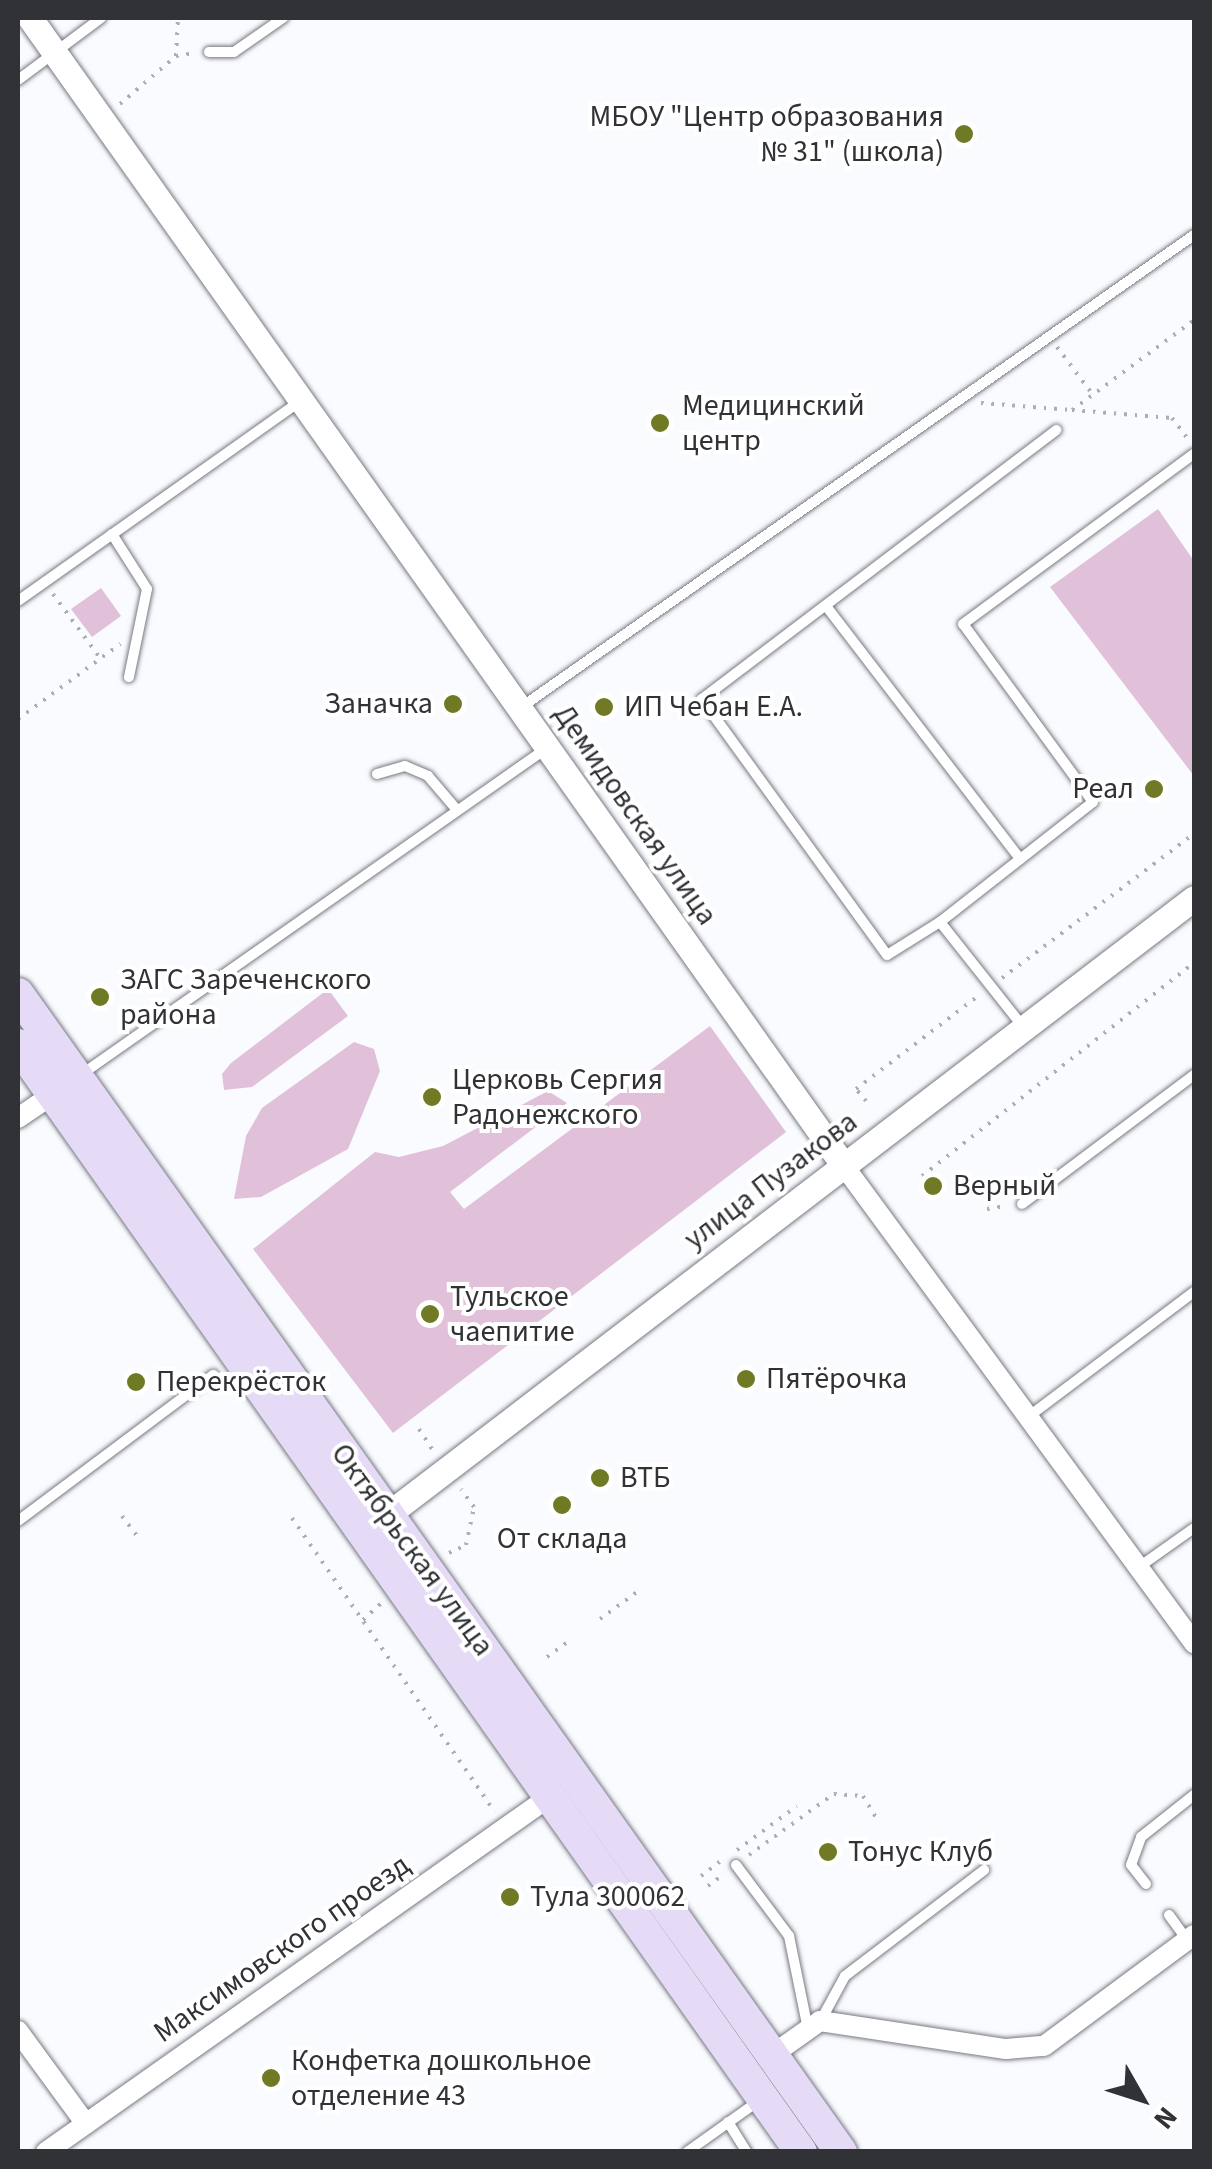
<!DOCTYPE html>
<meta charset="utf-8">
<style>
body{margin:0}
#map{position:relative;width:1212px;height:2169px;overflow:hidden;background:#f9fbfe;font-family:"Source Sans 3",sans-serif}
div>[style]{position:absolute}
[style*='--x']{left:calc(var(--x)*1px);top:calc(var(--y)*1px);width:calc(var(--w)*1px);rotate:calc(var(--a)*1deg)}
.green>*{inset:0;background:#e1c1da}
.path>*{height:4px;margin-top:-2px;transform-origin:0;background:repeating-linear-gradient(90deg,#acaeb1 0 2.5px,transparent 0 10.5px)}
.roads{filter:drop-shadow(0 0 2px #777a83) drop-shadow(0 0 2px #777a83)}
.service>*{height:10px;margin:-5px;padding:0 5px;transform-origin:5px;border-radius:5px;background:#fff}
.minor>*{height:20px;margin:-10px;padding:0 10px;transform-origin:10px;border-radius:10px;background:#fff}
.tertiary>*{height:25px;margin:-12.5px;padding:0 12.5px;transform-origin:12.5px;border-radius:12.5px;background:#fff}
.primary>*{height:32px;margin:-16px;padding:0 16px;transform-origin:16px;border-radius:16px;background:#e6dbf7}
.dots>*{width:28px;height:28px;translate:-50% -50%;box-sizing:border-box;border:5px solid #fff;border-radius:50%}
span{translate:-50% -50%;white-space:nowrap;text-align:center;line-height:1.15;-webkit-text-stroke:8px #fff;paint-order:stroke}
.poi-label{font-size:30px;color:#313236}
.right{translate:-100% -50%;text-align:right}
.left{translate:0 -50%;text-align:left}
.street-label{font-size:30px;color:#313236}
.frame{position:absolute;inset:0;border:20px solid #313236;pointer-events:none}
.north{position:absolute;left:1092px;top:2049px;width:100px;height:100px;-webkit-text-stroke:8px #fff;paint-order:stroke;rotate:129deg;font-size:28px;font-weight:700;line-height:40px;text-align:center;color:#313236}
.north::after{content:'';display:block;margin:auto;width:35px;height:45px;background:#313236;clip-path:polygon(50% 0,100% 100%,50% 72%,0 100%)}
</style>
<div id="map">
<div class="green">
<i style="clip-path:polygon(1158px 509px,1194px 561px,1194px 776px,1050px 587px)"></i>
<i style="clip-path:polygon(101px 588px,121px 616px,92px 637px,71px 609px)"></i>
<i style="clip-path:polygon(328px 989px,348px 1016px,252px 1087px,224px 1090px,222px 1074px,231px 1063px)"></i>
<i style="clip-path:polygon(710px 1026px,786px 1132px,393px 1433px,253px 1249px,375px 1152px,399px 1157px,443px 1146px,548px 1091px,567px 1103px,450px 1192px,464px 1209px)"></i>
<i style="clip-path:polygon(354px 1042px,374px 1049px,380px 1071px,348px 1149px,261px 1197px,234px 1199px,246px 1136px,262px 1108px)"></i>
</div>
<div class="path">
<i style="--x:176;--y:56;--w:20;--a:-9"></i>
<i style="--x:120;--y:104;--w:74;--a:-40.6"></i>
<i style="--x:176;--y:56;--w:38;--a:-87"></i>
<i style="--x:1057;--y:347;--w:60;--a:53.1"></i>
<i style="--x:981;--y:403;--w:91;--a:4.4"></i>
<i style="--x:1072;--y:410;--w:152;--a:-36.4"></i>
<i style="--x:1072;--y:410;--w:100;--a:4.6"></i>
<i style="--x:1172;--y:418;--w:30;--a:53"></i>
<i style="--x:53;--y:594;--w:79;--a:53.7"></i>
<i style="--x:18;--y:719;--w:127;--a:-36.3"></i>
<i style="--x:1002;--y:978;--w:240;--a:-36.9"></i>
<i style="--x:866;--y:1101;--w:16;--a:-130"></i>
<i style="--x:856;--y:1089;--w:153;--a:-37.3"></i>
<i style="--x:922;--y:1176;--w:345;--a:-38.1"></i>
<i style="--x:987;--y:1209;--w:20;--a:-9"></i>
<i style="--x:419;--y:1429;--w:24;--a:57"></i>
<i style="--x:122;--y:1516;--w:25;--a:53"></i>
<i style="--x:292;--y:1518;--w:357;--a:55.4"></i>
<i style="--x:449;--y:1553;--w:19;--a:-25"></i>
<i style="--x:466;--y:1545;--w:39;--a:-78"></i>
<i style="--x:474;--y:1507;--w:22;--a:-126"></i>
<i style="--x:600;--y:1619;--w:51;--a:-36.2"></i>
<i style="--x:363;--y:1620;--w:25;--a:-43"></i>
<i style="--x:547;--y:1657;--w:27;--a:-36"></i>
<i style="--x:737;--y:1850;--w:74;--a:-36.3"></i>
<i style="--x:749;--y:1855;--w:105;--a:-35.7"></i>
<i style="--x:834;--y:1794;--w:29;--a:4"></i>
<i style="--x:863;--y:1796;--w:31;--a:59"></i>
<i style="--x:701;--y:1876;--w:25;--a:-37"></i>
<i style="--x:708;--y:1886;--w:21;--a:-37"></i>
</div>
<div class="roads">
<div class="service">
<i style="--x:209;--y:52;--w:25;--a:0"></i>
<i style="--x:234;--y:52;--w:60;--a:-34.8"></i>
<i style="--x:18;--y:80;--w:104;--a:-36.8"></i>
<i style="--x:112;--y:534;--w:65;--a:57.5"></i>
<i style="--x:147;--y:589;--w:90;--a:101.6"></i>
<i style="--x:18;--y:601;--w:346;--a:-35.3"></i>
<i style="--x:826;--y:606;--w:319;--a:52.5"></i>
<i style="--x:520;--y:708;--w:823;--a:-35.06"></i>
<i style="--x:377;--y:774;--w:29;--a:-16"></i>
<i style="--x:405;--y:766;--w:25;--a:23"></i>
<i style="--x:428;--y:776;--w:45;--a:49.5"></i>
<i style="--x:940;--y:922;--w:194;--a:-38.1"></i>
<i style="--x:1093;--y:802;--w:220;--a:-126.1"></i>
<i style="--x:963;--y:624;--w:287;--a:-36.4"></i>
<i style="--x:1024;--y:1028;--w:135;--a:-128.4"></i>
<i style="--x:940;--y:922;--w:62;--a:148.1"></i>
<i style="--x:887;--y:955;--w:316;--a:-125.9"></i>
<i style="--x:702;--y:699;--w:445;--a:-37.2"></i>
<i style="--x:82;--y:1074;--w:568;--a:-35.03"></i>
<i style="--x:1022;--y:1204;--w:215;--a:-36.9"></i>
<i style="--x:1028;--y:1417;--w:208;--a:-37"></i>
<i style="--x:18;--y:1521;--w:244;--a:-36.8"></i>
<i style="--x:1139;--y:1567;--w:67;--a:-35.3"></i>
<i style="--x:736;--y:1865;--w:89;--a:53.3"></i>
<i style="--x:789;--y:1936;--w:95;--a:78.5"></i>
<i style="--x:1146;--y:1884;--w:24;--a:-128"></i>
<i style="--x:1131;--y:1865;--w:30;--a:-70"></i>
<i style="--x:1141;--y:1837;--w:68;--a:-38.4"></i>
<i style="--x:1169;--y:1915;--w:31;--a:54"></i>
<i style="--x:821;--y:2020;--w:50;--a:-61.4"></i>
<i style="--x:845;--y:1976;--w:175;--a:-37.3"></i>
<i style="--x:728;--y:2122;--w:36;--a:58"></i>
<i style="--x:687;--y:2152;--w:90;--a:-35.5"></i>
</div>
<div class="minor">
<i style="--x:18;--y:1118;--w:41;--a:-34.1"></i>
<i style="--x:844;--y:1166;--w:592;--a:53.73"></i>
<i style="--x:18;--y:2031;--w:115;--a:53.8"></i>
<i style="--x:772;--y:2055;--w:59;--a:-35.3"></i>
<i style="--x:820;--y:2021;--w:188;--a:8.6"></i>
<i style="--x:1006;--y:2049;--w:38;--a:-5"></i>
<i style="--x:1044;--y:2046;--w:187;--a:-36.5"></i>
<i style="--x:46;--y:2152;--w:619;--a:-35.2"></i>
</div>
<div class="tertiary">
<i style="--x:30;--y:18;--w:1407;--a:54.66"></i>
<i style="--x:387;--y:1515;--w:1016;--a:-37.4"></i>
</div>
<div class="primary">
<i style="--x:18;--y:994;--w:1421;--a:54.6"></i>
<i style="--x:18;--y:1045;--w:1356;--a:54.73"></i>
</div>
</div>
<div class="dots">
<i style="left:964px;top:134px;background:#707924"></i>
<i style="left:660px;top:423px;background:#707924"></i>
<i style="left:453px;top:704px;background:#707924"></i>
<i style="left:604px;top:707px;background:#707924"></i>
<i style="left:1154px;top:789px;background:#707924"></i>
<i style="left:100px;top:997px;background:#707924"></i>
<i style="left:432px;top:1097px;background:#707924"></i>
<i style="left:933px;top:1186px;background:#707924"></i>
<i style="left:430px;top:1314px;background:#707924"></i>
<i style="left:746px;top:1379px;background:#707924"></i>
<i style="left:136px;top:1382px;background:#707924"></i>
<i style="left:600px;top:1478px;background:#707924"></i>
<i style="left:562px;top:1505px;background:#707924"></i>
<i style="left:828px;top:1852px;background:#707924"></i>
<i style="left:510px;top:1897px;background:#707924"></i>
<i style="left:271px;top:2078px;background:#707924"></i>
</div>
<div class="poi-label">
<span class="right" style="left:944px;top:134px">МБОУ "Центр образования<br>№ 31" (школа)</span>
<span class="left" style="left:682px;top:423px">Медицинский<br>центр</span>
<span class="right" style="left:433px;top:704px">Заначка</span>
<span class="left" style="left:624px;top:707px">ИП Чебан Е.А.</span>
<span class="right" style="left:1134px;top:789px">Реал</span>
<span class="left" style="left:120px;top:997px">ЗАГС Зареченского<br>района</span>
<span class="left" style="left:452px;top:1097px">Церковь Сергия<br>Радонежского</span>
<span class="left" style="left:953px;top:1186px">Верный</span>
<span class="left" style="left:450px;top:1314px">Тульское<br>чаепитие</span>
<span class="left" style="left:766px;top:1379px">Пятёрочка</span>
<span class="left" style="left:156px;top:1382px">Перекрёсток</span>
<span class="left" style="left:620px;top:1478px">ВТБ</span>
<span style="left:562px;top:1539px">От склада</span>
<span class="left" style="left:848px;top:1852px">Тонус Клуб</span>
<span class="left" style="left:530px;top:1897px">Тула 300062</span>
<span class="left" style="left:291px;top:2078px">Конфетка дошкольное<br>отделение 43</span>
</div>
<div class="street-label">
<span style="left:635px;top:815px;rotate:55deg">Демидовская улица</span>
<span style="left:771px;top:1181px;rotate:-37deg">улица Пузакова</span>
<span style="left:412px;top:1550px;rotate:54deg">Октябрьская улица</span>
<span style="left:282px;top:1949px;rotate:-35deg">Максимовского проезд</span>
</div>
<div class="frame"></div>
<div class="north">N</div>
</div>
